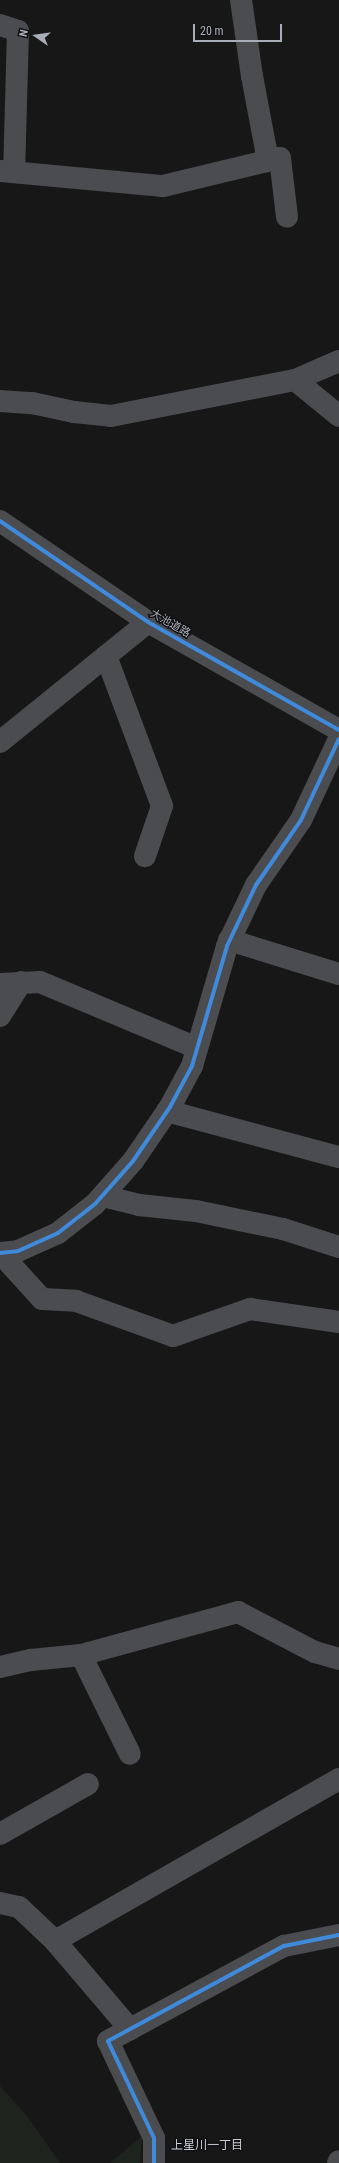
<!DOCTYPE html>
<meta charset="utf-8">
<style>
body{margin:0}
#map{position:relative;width:339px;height:2163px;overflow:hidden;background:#171717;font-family:"Roboto Condensed","Noto Sans JP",sans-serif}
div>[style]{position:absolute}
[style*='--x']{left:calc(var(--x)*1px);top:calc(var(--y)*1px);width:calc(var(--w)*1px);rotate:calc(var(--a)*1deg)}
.green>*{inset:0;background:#1d241e}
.minor>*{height:22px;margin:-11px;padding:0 11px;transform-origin:11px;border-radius:11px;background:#4b4c50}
.cycleway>*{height:4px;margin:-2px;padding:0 2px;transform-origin:2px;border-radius:2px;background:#408adc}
span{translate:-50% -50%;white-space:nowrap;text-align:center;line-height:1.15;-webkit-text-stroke:3px #111113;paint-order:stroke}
.street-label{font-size:11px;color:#a8adb8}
.neighbourhood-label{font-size:12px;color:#c9ccd4}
.north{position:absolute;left:16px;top:16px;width:40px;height:40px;-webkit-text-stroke:3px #111113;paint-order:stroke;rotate:283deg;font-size:11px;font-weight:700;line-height:16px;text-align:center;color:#a8adb8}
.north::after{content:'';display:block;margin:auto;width:14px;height:18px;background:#a8adb8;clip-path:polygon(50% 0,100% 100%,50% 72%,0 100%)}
.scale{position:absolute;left:193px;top:24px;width:89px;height:18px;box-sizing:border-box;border:2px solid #a8adb8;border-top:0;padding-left:5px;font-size:12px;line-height:14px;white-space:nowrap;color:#a8adb8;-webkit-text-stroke:3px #111113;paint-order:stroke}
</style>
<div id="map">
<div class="green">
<i style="clip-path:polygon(0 2086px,27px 2116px,60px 2163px,0 2163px)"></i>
<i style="clip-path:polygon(142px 2136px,140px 2163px,110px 2163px)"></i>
</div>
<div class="minor">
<i style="--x:241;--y:0;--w:77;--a:81.8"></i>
<i style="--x:252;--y:76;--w:86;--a:79.3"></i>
<i style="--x:0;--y:25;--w:19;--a:18"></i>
<i style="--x:18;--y:31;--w:141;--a:91.6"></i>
<i style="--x:0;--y:171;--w:164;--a:5.3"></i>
<i style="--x:163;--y:186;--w:120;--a:-13.5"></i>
<i style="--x:280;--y:158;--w:59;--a:83.2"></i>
<i style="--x:295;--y:380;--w:57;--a:39.3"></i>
<i style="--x:0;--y:401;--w:32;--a:4"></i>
<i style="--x:32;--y:403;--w:43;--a:12.1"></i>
<i style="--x:74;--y:412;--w:37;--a:6"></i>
<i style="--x:111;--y:416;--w:187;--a:-11.1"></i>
<i style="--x:295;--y:380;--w:48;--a:-23.4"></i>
<i style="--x:0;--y:521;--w:179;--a:34.3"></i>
<i style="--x:148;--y:622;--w:219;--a:29.5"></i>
<i style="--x:106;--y:656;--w:160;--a:69.5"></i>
<i style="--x:162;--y:806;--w:53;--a:108.8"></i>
<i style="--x:0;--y:742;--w:191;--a:-39"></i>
<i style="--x:229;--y:940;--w:115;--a:17.2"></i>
<i style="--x:0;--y:984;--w:40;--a:-2.9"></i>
<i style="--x:40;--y:982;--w:170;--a:22.8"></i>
<i style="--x:0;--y:1016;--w:40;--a:-58"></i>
<i style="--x:167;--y:1111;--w:178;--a:15"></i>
<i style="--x:103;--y:1196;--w:37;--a:14"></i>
<i style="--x:139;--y:1205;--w:57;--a:6"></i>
<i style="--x:196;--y:1211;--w:89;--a:11.7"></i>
<i style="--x:283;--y:1229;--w:59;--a:17.8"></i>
<i style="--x:0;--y:1253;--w:18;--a:-6"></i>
<i style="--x:18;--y:1251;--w:44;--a:-24.2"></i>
<i style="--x:58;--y:1233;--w:47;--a:-38.1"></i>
<i style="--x:95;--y:1204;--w:57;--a:-48.5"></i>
<i style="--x:133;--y:1161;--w:65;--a:-55.6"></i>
<i style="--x:170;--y:1107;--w:47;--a:-61.8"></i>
<i style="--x:192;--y:1066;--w:125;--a:-73.7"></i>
<i style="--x:227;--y:946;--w:68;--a:-64.6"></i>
<i style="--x:256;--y:885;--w:79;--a:-55.3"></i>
<i style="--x:301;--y:820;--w:89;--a:-64.9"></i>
<i style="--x:1;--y:1254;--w:61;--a:47.7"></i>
<i style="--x:42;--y:1299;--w:34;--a:3"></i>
<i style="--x:76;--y:1301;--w:103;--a:19.8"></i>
<i style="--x:173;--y:1336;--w:82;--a:-19.3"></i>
<i style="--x:250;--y:1309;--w:90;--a:8.3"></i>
<i style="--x:81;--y:1655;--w:110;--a:63.7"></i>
<i style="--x:0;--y:1667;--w:32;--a:-13"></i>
<i style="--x:31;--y:1660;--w:50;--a:-5.7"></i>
<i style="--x:81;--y:1655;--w:163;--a:-15.3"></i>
<i style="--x:238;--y:1612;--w:87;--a:27.5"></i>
<i style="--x:315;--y:1652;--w:25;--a:16"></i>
<i style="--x:0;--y:1834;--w:101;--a:-29.6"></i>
<i style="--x:0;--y:1903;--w:19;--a:12"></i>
<i style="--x:19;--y:1907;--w:50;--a:43.4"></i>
<i style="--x:55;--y:1941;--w:116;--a:49.6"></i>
<i style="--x:55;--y:1941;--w:327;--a:-29.7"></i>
<i style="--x:154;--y:2163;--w:25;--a:-90"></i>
<i style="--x:154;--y:2138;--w:107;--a:-115.4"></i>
<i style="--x:108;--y:2041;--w:200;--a:-28.4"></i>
<i style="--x:284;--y:1946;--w:56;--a:-11.3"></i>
<i style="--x:338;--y:2163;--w:2;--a:-63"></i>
</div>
<div class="cycleway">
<i style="--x:0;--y:521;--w:179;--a:34.3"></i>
<i style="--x:148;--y:622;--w:219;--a:29.5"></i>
<i style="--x:0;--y:1253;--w:18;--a:-6"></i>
<i style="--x:18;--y:1251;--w:44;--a:-24.2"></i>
<i style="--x:58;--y:1233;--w:47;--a:-38.1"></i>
<i style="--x:95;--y:1204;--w:57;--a:-48.5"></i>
<i style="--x:133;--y:1161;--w:65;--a:-55.6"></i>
<i style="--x:170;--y:1107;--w:47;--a:-61.8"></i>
<i style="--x:192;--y:1066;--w:125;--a:-73.7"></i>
<i style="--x:227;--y:946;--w:68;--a:-64.6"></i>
<i style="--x:256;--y:885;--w:79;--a:-55.3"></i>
<i style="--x:301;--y:820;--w:89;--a:-64.9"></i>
<i style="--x:154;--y:2163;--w:25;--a:-90"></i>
<i style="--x:154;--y:2138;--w:107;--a:-115.4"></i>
<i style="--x:108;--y:2041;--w:200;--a:-28.4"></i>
<i style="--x:284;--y:1946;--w:56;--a:-11.3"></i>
</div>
<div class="street-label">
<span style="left:170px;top:624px;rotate:30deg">大池道路</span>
</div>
<div class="neighbourhood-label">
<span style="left:207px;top:2146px">上星川一丁目</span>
</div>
<div class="north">N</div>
<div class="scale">20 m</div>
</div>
